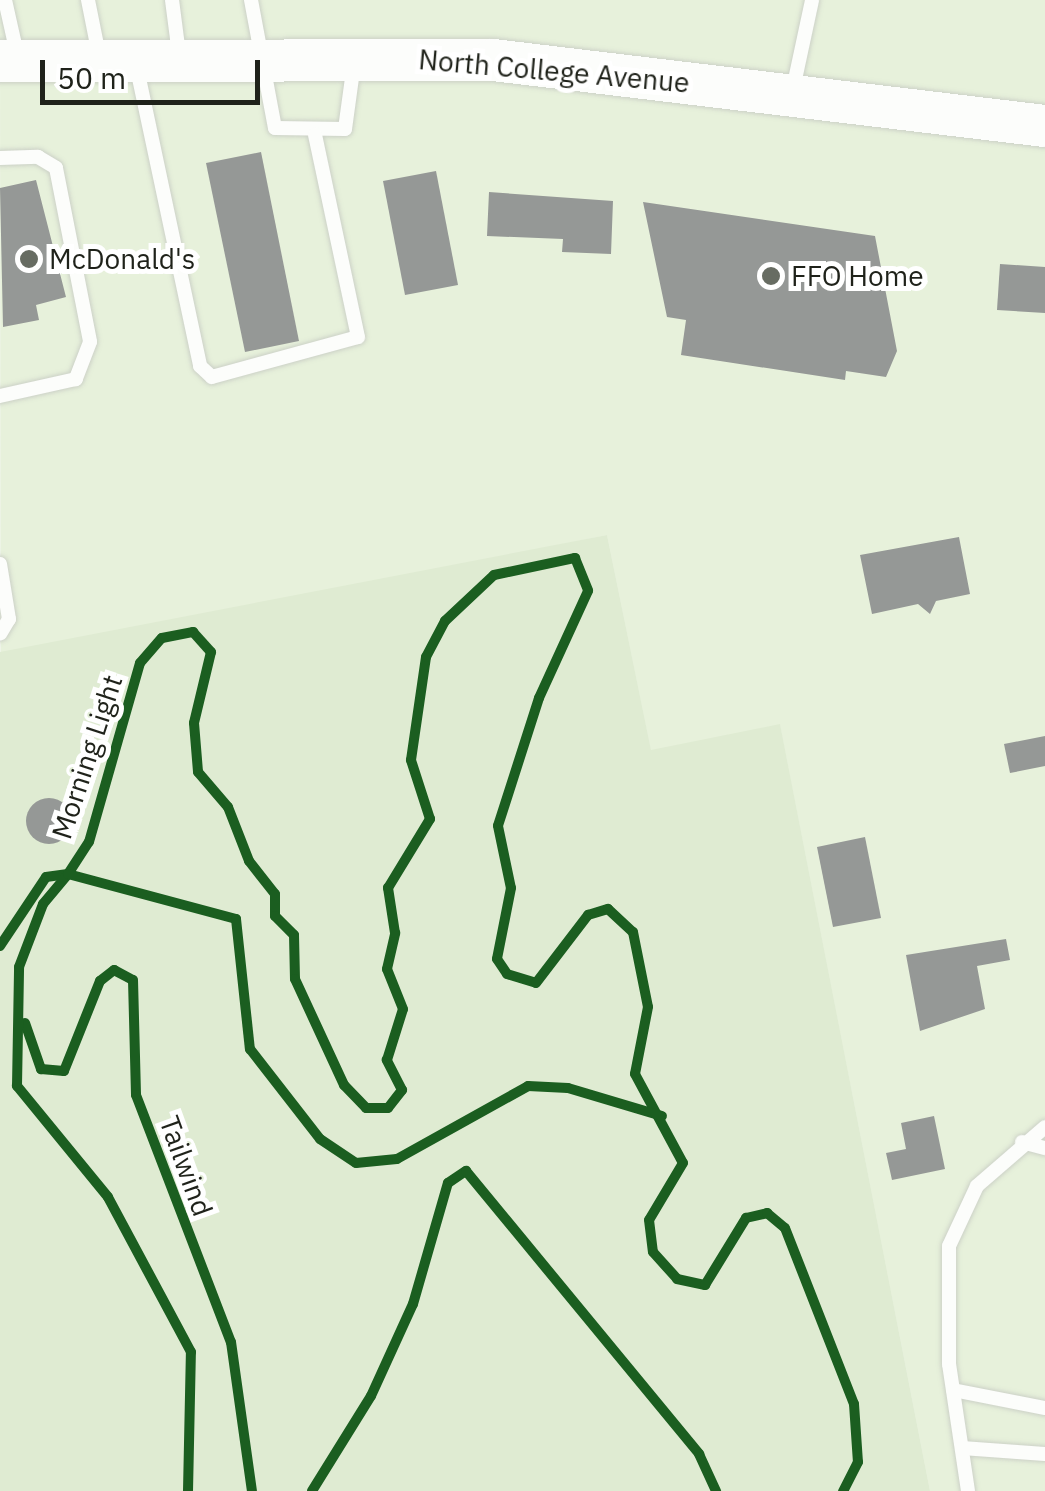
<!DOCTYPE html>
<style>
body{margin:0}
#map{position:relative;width:1045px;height:1491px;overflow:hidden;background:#eef4e7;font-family:"IBM Plex Sans",sans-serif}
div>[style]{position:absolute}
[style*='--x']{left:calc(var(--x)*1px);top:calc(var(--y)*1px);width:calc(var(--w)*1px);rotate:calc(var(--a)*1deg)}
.built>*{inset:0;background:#e7f1db}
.green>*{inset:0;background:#dfebd2}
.building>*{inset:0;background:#959896}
.round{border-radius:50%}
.roads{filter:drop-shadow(0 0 2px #ccd1c7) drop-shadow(0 0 2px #ccd1c7)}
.lane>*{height:14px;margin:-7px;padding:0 7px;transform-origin:7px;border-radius:7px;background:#fcfdfb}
.primary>*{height:42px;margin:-21px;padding:0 21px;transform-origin:21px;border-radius:21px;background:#fcfdfb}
.cycleway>*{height:10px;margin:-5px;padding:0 5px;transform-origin:5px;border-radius:5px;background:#1b5e20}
.dots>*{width:28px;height:28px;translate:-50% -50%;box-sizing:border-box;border:5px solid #fff;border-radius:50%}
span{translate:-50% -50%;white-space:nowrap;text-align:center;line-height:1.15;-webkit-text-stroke:10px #fff;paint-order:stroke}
.street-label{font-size:28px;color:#1f221a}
.poi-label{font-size:28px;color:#1f221a}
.left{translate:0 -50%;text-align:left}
.scale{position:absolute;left:40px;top:60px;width:220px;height:45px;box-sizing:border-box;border:5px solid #1f221a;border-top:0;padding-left:12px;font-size:30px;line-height:35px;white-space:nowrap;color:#1f221a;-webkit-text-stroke:8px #fff;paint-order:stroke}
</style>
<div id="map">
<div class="built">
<i style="clip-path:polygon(0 0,1045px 0,1045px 1491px,930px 1491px,780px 725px,651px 751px,607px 535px,1px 657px)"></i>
</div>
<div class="green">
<i style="clip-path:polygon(607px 535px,651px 750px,780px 724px,930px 1491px,0 1491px,0 652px)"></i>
</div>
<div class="building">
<i style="clip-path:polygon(261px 152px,299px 341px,245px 352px,206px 163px)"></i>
<i style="clip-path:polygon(436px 171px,458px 285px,405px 295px,383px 181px)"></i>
<i style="clip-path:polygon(36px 180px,66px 297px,36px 305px,39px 320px,3px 327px,0 188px)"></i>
<i style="clip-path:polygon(489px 192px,613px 201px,611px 254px,562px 252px,563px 239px,487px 236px)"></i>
<i style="clip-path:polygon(643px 202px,875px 236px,897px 351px,886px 377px,846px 371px,845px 380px,681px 355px,686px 320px,667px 317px)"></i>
<i style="clip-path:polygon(1000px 264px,1045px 267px,1045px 313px,997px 310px)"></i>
<i style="clip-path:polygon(959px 537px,970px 594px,936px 601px,930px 614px,918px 604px,872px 614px,860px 555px)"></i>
<i style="clip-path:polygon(1045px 736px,1045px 766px,1010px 773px,1004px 744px)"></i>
<i class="round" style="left:26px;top:798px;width:46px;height:46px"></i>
<i style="clip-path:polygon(865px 837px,881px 918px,833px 927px,817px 847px)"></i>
<i style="clip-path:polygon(1006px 939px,1010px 960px,977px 966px,985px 1009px,920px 1031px,906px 955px)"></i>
<i style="clip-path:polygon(934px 1116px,945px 1169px,892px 1180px,886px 1153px,906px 1149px,901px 1123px)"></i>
</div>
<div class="roads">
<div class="lane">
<i style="--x:5;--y:0;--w:59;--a:77.4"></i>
<i style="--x:88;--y:0;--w:56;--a:78.7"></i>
<i style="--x:172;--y:0;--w:54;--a:82.6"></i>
<i style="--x:251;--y:0;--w:130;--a:79.4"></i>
<i style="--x:275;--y:128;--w:70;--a:0.8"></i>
<i style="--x:345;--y:129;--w:67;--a:-82.2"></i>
<i style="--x:136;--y:64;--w:309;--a:78"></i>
<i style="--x:200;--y:366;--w:16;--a:43"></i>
<i style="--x:212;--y:377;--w:151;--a:-15.3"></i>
<i style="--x:358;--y:337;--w:207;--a:-102"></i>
<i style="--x:793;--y:89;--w:91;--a:-77.9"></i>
<i style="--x:0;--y:158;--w:38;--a:-2"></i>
<i style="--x:38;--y:157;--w:21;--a:31"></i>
<i style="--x:56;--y:168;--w:177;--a:78.9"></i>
<i style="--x:90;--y:342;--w:40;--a:111"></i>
<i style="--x:76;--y:379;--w:78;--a:167.4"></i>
<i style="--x:0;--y:564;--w:56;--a:80.7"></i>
<i style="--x:9;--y:619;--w:17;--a:121"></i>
<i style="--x:1022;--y:1142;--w:24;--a:15"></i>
<i style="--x:953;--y:1390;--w:94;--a:11.1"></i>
<i style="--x:962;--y:1448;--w:83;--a:4.1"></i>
<i style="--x:968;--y:1491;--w:128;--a:-98.5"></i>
<i style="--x:949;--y:1364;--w:118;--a:-90"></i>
<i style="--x:949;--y:1246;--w:66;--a:-65"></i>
<i style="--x:977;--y:1186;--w:90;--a:-40.9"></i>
</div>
<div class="primary">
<i style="--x:0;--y:61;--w:493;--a:-0.1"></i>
<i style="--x:493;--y:60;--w:556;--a:6.82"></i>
</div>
</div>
<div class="cycleway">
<i style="--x:0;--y:946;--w:83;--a:-56.3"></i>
<i style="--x:46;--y:877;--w:22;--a:-8"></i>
<i style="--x:68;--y:874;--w:38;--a:-57"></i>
<i style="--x:89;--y:842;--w:186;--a:-74.1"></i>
<i style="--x:140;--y:663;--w:33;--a:-49"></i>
<i style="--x:162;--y:638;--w:32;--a:-11"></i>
<i style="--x:193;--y:632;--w:27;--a:48"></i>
<i style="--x:211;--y:652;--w:73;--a:103.5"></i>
<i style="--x:194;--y:723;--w:49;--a:85.3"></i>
<i style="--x:198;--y:772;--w:46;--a:49.4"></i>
<i style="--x:228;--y:807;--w:58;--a:68.7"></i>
<i style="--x:249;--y:861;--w:42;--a:51.8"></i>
<i style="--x:275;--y:894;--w:22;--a:90"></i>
<i style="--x:275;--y:916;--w:27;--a:45"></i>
<i style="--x:294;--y:935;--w:44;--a:88.7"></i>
<i style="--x:295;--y:979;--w:117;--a:65.2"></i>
<i style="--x:344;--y:1085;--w:32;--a:46"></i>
<i style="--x:366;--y:1108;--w:22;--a:0"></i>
<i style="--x:388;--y:1108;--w:23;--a:-52"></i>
<i style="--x:402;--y:1090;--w:34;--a:-117"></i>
<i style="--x:387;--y:1060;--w:53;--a:-72.6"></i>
<i style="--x:403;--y:1009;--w:43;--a:-111.8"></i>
<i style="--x:387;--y:969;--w:37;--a:-77"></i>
<i style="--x:395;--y:933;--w:46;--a:-98.8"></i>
<i style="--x:388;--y:888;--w:81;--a:-58.7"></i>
<i style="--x:430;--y:819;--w:62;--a:-107.9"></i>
<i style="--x:411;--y:760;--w:104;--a:-81.7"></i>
<i style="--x:426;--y:657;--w:41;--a:-62.2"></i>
<i style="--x:445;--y:621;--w:67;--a:-43.2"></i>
<i style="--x:494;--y:575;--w:83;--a:-11.9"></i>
<i style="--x:575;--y:558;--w:35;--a:68"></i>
<i style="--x:588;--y:591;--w:118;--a:114.6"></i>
<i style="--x:539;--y:698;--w:134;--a:107.8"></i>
<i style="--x:498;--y:826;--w:63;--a:78.2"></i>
<i style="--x:511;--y:888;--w:72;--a:101.2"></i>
<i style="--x:497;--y:959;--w:18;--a:56"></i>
<i style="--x:507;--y:974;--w:30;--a:17"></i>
<i style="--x:536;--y:983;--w:86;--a:-52.6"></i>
<i style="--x:588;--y:915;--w:21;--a:-17"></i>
<i style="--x:608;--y:909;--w:34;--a:43"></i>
<i style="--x:633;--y:932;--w:76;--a:78.7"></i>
<i style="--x:648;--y:1007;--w:68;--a:101"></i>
<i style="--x:635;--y:1074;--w:101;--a:61.7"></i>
<i style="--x:683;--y:1163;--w:66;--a:120.8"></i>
<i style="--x:649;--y:1220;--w:32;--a:83"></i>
<i style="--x:653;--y:1252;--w:36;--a:48"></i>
<i style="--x:677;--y:1279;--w:29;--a:12"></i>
<i style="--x:705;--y:1285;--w:79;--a:-58.5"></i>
<i style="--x:746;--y:1218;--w:22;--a:-13"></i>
<i style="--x:767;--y:1213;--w:23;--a:40"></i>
<i style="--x:785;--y:1228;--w:189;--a:68.6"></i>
<i style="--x:854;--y:1404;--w:58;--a:86.1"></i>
<i style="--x:858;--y:1462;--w:33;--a:117"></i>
<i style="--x:25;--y:1023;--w:49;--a:70.8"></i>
<i style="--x:41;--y:1069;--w:23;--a:5"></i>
<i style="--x:64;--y:1071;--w:97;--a:-68.2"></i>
<i style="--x:100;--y:981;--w:18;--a:-38"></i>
<i style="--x:114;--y:970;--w:21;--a:28"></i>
<i style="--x:133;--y:980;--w:115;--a:88.5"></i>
<i style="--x:136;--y:1095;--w:265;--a:69"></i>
<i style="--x:231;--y:1342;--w:150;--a:82"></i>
<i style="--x:188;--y:1491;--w:139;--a:-88.8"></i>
<i style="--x:191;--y:1352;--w:176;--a:-118.2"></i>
<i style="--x:108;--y:1197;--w:144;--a:-129.3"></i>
<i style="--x:17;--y:1086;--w:119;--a:-89"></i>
<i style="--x:19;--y:967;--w:67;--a:-69.1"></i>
<i style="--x:43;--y:904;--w:39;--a:-50"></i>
<i style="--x:68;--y:874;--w:174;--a:15"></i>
<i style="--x:236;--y:919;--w:131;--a:83.9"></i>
<i style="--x:250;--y:1049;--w:114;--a:52.1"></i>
<i style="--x:320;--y:1139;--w:43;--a:33.7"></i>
<i style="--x:356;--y:1163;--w:41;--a:-5.6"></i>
<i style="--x:397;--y:1159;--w:150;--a:-29.1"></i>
<i style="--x:528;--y:1086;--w:40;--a:2.9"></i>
<i style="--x:568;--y:1088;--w:98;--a:16.6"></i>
<i style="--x:312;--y:1491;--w:112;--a:-58.2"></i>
<i style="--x:371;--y:1396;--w:101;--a:-65.5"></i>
<i style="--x:413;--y:1304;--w:126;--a:-73.9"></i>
<i style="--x:448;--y:1183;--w:22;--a:-34"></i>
<i style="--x:466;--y:1171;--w:367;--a:50.5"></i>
<i style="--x:699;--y:1454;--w:41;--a:65.3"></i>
</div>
<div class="dots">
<i style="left:29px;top:259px;background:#676c62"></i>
<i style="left:771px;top:276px;background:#676c62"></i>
</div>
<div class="street-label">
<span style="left:554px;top:71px;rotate:5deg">North College Avenue</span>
<span style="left:87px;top:757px;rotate:-72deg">Morning Light</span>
<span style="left:186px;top:1166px;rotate:70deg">Tailwind</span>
</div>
<div class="poi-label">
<span class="left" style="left:49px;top:259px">McDonald's</span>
<span class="left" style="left:791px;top:276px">FFO Home</span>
</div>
<div class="scale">50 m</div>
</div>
